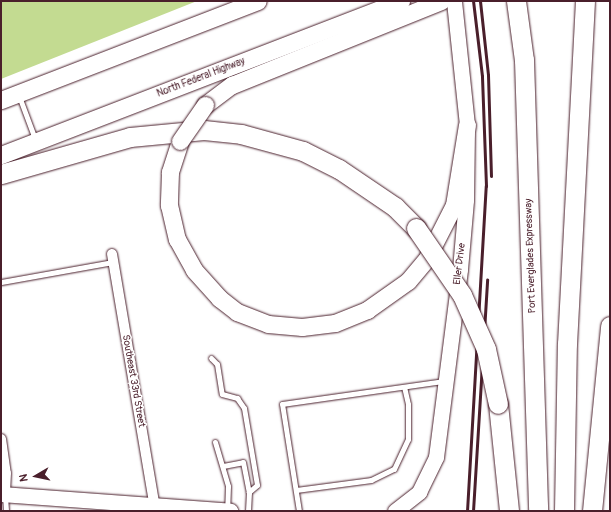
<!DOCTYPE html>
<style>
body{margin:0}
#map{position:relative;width:611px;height:512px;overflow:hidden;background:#fff;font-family:Pangolin,sans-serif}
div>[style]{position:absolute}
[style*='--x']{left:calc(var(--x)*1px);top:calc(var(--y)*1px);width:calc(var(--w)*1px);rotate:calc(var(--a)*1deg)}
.green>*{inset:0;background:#c3db91}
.roads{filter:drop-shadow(0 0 1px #4a1f2b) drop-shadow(0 0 1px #4a1f2b)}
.lane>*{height:5px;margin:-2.5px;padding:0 2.5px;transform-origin:2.5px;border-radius:2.5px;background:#fff}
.street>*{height:10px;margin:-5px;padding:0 5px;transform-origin:5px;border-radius:5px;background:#fff}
.secondary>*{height:15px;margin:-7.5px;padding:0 7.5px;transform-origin:7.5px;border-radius:7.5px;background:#fff}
.primary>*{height:17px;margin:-8.5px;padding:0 8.5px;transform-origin:8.5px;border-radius:8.5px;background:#fff}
.highway>*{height:19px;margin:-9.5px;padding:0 9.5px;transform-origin:9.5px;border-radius:9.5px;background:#fff}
.rail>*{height:3px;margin:-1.5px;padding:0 1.5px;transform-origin:1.5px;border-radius:1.5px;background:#4a1f2b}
.bridges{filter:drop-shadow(0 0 1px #4a1f2b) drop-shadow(0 0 1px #4a1f2b)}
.primary-bridge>*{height:17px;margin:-8.5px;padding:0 8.5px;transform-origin:8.5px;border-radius:8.5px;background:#fff}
.highway-bridge>*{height:19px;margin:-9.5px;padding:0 9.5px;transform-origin:9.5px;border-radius:9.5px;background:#fff}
span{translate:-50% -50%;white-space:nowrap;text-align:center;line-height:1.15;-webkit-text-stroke:3px #fff;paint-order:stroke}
.street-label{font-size:10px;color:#4a1f2b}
.frame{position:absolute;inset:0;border:2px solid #4a1f2b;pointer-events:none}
.north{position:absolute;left:16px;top:456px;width:40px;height:40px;-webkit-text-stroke:3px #fff;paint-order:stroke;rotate:261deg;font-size:11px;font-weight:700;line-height:16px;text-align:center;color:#4a1f2b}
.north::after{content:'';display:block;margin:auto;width:14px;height:18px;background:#4a1f2b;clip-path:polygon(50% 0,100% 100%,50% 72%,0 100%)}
</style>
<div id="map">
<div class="green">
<i style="clip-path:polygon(1px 1px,197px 1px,1px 79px)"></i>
</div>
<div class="roads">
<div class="lane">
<i style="--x:19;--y:96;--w:46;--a:69.6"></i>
<i style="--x:1;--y:282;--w:114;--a:-10.1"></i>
<i style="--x:211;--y:358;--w:8;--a:45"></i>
<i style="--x:217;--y:364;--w:30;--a:81"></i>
<i style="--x:222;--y:394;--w:16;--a:15"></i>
<i style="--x:237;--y:398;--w:12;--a:55"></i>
<i style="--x:244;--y:408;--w:78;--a:80.4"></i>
<i style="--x:257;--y:485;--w:11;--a:139"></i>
<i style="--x:215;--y:442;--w:46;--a:73.5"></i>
<i style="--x:228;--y:486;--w:24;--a:92"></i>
<i style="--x:223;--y:466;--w:20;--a:-11"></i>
<i style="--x:243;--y:462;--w:31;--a:79"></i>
<i style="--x:249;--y:492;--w:19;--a:93"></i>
<i style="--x:296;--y:490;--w:76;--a:-7.6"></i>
<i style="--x:371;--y:480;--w:25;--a:-26"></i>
<i style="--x:394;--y:469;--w:33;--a:-65"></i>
<i style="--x:408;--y:439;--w:35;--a:-90"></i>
<i style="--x:408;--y:404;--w:17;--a:-103"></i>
<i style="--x:5;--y:496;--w:15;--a:86"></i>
<i style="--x:299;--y:511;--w:108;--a:-99"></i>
<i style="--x:282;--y:404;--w:164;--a:-8.1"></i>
</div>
<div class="street">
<i style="--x:112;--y:254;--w:257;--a:80.4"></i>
<i style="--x:1;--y:439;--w:34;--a:82"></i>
<i style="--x:6;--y:473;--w:21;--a:93"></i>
</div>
<div class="secondary">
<i style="--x:1;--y:494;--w:230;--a:4.2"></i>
<i style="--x:395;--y:511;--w:31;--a:-38"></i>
<i style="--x:419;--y:492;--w:39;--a:-64"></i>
<i style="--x:436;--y:457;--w:190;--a:-82.7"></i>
<i style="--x:460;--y:269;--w:69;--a:-85"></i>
<i style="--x:466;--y:200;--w:75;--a:-89.2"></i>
<i style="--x:467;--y:125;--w:125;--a:-96"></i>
</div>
<div class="primary">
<i style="--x:1;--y:100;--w:275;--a:-21.1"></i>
<i style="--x:205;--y:105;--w:34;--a:-37"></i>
<i style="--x:232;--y:85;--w:225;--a:-21.9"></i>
<i style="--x:180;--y:141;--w:33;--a:108"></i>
<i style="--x:170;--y:172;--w:33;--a:92"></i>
<i style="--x:169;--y:205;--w:35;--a:77"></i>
<i style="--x:177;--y:239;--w:35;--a:61"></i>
<i style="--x:194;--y:270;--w:38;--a:48"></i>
<i style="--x:219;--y:298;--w:23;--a:38"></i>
<i style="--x:237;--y:312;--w:33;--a:21"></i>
<i style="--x:268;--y:324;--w:34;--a:5"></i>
<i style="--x:302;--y:327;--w:33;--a:-7"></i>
<i style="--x:335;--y:323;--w:35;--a:-22"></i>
<i style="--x:367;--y:310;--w:50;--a:-35.3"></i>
<i style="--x:408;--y:281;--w:30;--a:-50"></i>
<i style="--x:427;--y:258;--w:59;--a:-63"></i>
<i style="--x:454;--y:205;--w:81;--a:-80.8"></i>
<i style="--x:1;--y:155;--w:429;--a:-21.1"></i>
</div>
<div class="highway">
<i style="--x:516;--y:1;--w:60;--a:82.3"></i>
<i style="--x:524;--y:60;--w:451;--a:88.2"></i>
<i style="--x:1;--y:174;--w:134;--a:-16"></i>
<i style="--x:130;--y:137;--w:74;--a:-5.4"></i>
<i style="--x:204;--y:130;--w:37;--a:6"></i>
<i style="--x:241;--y:134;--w:64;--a:15.3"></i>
<i style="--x:303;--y:151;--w:40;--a:26.6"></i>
<i style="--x:339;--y:169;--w:68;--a:34.2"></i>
<i style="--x:395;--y:207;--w:30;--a:45"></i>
<i style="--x:498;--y:404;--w:108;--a:84.1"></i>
<i style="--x:564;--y:511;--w:167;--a:-89"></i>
<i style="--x:567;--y:344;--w:343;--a:-87"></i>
<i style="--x:592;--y:511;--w:186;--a:-84.4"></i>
</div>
</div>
<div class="rail">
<i style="--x:480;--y:1;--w:74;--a:83.8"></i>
<i style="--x:488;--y:75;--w:101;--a:88.3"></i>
<i style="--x:467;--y:511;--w:326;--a:-86.7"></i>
<i style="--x:486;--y:186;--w:110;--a:-92.1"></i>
<i style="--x:482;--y:76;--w:76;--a:-96.8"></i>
<i style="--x:473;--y:511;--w:232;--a:-86.5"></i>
</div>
<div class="bridges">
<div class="primary-bridge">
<i style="--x:180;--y:141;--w:44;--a:-55.2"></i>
</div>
<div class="highway-bridge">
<i style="--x:416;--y:228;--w:81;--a:55.5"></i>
<i style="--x:462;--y:295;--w:59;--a:66"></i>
<i style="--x:486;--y:349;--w:56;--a:77.7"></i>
</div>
</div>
<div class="street-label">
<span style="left:201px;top:78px;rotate:-21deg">North Federal Highway</span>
<span style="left:531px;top:256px;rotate:-92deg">Port Everglades Expressway</span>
<span style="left:460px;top:264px;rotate:-83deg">Eller Drive</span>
<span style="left:133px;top:381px;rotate:80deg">Southeast 33rd Street</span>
</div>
<div class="frame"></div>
<div class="north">N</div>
</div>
